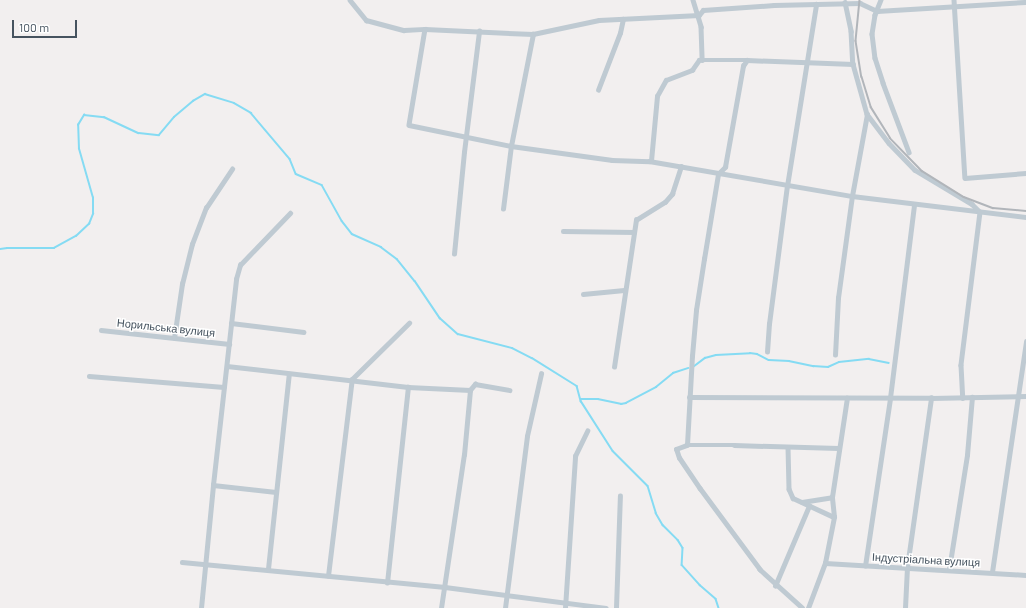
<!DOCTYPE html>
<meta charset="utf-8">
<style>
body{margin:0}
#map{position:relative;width:1026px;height:608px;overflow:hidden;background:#f2efef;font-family:Barlow,sans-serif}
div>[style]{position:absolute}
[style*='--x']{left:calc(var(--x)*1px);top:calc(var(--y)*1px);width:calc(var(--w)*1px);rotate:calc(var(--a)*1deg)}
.stream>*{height:1.5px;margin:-0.75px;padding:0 0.75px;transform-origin:0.75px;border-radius:0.75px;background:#85dbf3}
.street>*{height:4.5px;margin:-2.25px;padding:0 2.25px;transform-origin:2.25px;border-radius:2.25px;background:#bfcad2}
.rail>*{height:1.5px;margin:-0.75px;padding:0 0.75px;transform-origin:0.75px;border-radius:0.75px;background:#b1b5ba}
span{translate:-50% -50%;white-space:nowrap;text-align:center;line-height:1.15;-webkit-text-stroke:3px #fff;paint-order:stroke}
.street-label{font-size:11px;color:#46535f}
.scale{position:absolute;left:12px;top:20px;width:65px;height:18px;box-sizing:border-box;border:2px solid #46535f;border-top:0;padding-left:5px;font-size:12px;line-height:14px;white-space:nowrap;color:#46535f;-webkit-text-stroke:3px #fff;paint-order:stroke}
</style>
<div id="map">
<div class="stream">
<i style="--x:0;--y:249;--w:7;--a:-8"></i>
<i style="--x:7;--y:248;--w:47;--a:0"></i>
<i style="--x:54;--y:248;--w:25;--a:-29"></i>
<i style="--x:76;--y:236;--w:18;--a:-43"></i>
<i style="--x:89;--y:224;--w:11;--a:-68"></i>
<i style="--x:93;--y:214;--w:16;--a:-90"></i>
<i style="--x:93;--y:198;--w:51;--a:-105.9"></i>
<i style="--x:79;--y:149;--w:24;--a:-92"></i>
<i style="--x:78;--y:125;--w:12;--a:-59"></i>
<i style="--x:84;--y:115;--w:20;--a:6"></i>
<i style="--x:104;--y:117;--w:38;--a:25"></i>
<i style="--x:139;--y:133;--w:20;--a:6"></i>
<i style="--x:159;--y:135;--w:23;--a:-50"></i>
<i style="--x:174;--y:117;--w:25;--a:-40"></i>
<i style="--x:193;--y:101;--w:14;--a:-30"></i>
<i style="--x:205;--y:94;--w:30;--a:17"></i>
<i style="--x:234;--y:103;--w:20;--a:30"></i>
<i style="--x:251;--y:113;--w:60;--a:49.7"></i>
<i style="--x:290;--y:159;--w:16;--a:68"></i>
<i style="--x:296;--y:174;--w:28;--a:23"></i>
<i style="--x:322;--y:185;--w:41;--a:60.9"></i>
<i style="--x:342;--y:221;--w:16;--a:52"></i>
<i style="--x:352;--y:234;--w:32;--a:24"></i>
<i style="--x:381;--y:247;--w:20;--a:37"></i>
<i style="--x:397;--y:259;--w:28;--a:51"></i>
<i style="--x:415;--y:281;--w:45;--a:56"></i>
<i style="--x:440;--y:318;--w:24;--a:42"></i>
<i style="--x:458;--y:334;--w:56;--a:14.5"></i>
<i style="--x:512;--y:348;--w:22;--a:27"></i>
<i style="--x:532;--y:358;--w:53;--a:31.9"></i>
<i style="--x:577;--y:386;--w:16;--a:75"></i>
<i style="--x:581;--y:401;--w:59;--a:57.4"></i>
<i style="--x:613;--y:451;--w:49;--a:45"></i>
<i style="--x:648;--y:486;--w:28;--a:73"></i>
<i style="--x:656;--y:513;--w:14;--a:60"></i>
<i style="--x:663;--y:525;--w:21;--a:45"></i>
<i style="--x:678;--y:540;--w:9;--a:58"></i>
<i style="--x:683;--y:548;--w:17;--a:93"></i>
<i style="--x:682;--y:565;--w:27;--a:48"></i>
<i style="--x:700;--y:585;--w:21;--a:41"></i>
<i style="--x:716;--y:599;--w:9;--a:72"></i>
<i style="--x:693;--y:367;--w:15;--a:-37"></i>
<i style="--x:705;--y:358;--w:11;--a:-15"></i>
<i style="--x:716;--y:355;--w:34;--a:-3"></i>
<i style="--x:750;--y:353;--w:7;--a:8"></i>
<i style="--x:757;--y:354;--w:13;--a:27"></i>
<i style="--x:769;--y:360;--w:20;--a:3"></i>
<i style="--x:789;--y:361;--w:25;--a:12"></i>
<i style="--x:813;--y:366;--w:15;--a:4"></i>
<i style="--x:828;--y:367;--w:12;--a:-24"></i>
<i style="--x:839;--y:362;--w:30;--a:-6"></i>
<i style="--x:869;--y:359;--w:20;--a:11"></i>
<i style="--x:581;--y:399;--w:17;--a:0"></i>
<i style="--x:598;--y:399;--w:24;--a:12"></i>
<i style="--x:621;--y:404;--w:5;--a:-11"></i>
<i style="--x:626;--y:403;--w:34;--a:-28"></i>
<i style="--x:656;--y:387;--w:22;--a:-39"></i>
<i style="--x:673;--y:373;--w:16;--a:-18"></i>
</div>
<div class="street">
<i style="--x:350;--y:0;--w:26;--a:51"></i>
<i style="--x:366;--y:20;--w:39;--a:15"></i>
<i style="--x:404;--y:30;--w:21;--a:-3"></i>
<i style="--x:425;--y:29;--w:108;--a:2.7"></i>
<i style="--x:533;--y:34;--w:67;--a:-12"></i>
<i style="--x:599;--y:20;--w:100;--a:-2.9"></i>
<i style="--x:699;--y:15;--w:6;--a:-51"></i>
<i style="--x:703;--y:10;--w:71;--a:-4"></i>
<i style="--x:774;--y:5;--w:86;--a:-1.3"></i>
<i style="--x:860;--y:3;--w:19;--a:25"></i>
<i style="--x:877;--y:11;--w:149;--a:-3.5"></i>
<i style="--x:693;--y:0;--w:28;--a:73"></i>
<i style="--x:701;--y:27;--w:33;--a:88"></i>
<i style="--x:881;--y:0;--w:16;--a:112"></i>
<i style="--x:875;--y:15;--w:19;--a:99"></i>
<i style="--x:872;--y:34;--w:24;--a:83"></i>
<i style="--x:875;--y:58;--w:26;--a:72"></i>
<i style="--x:883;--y:83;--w:74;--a:69.4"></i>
<i style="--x:954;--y:0;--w:178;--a:86.5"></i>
<i style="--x:965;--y:178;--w:61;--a:-4.7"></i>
<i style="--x:845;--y:2;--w:30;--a:78"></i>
<i style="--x:851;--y:31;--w:33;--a:87"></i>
<i style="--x:425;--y:29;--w:97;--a:99.5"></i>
<i style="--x:409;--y:125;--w:104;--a:11.6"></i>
<i style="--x:511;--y:146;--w:102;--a:7.9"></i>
<i style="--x:612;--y:160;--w:37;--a:2"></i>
<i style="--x:649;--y:161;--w:206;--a:9.8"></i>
<i style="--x:852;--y:196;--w:175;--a:6.9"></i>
<i style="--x:598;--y:90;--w:61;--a:-68.9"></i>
<i style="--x:620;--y:33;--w:14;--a:-78"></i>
<i style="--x:651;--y:161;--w:65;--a:-84.7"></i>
<i style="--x:657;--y:96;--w:18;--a:-61"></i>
<i style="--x:666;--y:80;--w:28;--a:-21"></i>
<i style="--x:692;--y:70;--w:12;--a:-55"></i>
<i style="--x:699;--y:60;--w:48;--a:0"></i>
<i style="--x:503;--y:209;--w:64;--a:-82.8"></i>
<i style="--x:511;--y:146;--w:114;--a:-78.9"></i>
<i style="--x:563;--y:231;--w:71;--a:0.8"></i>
<i style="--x:454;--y:254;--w:102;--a:-84.4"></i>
<i style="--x:464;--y:152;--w:122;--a:-82.9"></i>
<i style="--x:583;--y:294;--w:41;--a:-5.6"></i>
<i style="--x:231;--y:323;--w:73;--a:7.1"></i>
<i style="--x:101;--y:330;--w:129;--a:6.2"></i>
<i style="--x:174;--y:338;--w:55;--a:-81.6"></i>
<i style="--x:182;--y:284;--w:41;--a:-76"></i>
<i style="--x:192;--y:244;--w:39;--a:-69"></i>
<i style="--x:206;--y:208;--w:47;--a:-56.3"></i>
<i style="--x:767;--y:352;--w:28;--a:-86"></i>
<i style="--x:769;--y:324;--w:139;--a:-82.6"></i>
<i style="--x:787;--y:186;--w:184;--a:-80.9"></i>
<i style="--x:835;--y:355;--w:57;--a:-87"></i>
<i style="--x:838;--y:298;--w:103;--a:-82.2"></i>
<i style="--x:852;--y:196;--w:83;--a:-79.6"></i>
<i style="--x:227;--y:366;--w:182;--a:6.6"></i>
<i style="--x:408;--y:387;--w:62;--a:2.8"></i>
<i style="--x:614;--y:367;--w:149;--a:-81.5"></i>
<i style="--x:636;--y:220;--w:34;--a:-32"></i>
<i style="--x:665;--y:202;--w:11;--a:-49"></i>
<i style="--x:672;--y:194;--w:29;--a:-72"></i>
<i style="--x:89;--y:376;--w:135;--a:4.7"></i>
<i style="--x:689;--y:397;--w:242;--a:0.2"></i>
<i style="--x:931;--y:398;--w:95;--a:-1.2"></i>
<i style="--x:687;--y:445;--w:89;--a:-86.8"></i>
<i style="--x:692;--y:356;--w:46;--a:-85"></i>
<i style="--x:696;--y:310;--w:52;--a:-81.1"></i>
<i style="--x:704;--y:259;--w:86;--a:-80.6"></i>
<i style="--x:718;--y:174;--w:10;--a:-45"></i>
<i style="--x:725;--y:167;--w:103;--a:-79.9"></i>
<i style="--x:743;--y:66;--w:7;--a:-56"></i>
<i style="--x:747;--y:60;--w:106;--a:2.2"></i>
<i style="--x:853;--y:64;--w:52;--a:74.4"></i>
<i style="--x:867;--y:114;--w:36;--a:53"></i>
<i style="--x:889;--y:143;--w:37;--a:46"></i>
<i style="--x:915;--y:170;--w:66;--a:30.8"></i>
<i style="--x:972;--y:204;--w:11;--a:45"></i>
<i style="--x:980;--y:212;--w:154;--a:97.1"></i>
<i style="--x:961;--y:365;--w:33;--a:87"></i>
<i style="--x:788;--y:447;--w:42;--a:88.6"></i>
<i style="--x:789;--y:489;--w:10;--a:66"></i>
<i style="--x:793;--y:498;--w:45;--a:24.9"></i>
<i style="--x:213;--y:485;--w:63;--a:6.3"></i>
<i style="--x:802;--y:502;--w:30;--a:-9"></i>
<i style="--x:182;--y:562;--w:264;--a:5.4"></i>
<i style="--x:445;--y:587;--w:162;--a:7.4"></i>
<i style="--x:825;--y:563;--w:201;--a:3.4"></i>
<i style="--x:865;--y:566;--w:170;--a:-81.5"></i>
<i style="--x:890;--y:398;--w:194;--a:-82.9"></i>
<i style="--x:268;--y:569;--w:196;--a:-83.9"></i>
<i style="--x:949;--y:569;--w:115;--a:-81"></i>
<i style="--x:967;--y:455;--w:58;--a:-85.1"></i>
<i style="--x:992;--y:572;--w:233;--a:-81.6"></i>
<i style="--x:328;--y:576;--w:198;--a:-83.1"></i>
<i style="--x:352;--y:379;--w:80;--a:-44.5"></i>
<i style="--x:387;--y:583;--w:197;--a:-83.9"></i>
<i style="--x:775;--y:586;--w:87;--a:-67"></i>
<i style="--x:201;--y:608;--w:124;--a:-84.4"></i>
<i style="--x:213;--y:485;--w:207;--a:-83.6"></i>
<i style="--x:236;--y:279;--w:15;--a:-74"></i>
<i style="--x:240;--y:265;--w:72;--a:-46.1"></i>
<i style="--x:441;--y:608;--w:155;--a:-81.5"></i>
<i style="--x:464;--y:455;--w:65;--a:-84.7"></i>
<i style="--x:470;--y:390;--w:8;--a:-50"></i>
<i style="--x:475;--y:384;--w:35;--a:10"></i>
<i style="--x:505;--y:608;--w:173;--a:-82.7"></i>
<i style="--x:527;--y:436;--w:64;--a:-77.3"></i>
<i style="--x:565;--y:608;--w:152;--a:-86.2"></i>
<i style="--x:575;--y:456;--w:28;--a:-64"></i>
<i style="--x:616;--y:608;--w:112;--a:-88"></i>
<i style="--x:802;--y:608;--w:57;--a:-137.9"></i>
<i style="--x:760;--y:570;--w:101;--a:-126.5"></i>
<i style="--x:700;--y:489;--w:37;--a:-124"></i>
<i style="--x:679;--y:458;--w:9;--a:-108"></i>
<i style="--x:676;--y:449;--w:12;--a:-20"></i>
<i style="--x:687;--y:445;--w:47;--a:0"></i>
<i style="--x:734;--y:445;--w:104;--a:1.7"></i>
<i style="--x:808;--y:608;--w:48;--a:-69.3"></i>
<i style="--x:825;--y:563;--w:47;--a:-78.9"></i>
<i style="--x:834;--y:517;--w:20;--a:-96"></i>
<i style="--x:832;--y:497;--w:100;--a:-81.4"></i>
<i style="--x:905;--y:608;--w:41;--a:-87.2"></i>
<i style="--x:907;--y:567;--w:171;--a:-81.9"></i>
</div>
<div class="rail">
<i style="--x:860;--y:0;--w:41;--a:95.6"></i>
<i style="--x:856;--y:41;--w:36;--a:81"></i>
<i style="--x:862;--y:77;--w:31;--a:73"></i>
<i style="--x:871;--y:107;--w:36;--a:58"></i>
<i style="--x:890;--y:138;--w:46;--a:45.9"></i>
<i style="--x:922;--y:171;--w:49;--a:31.8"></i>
<i style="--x:964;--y:197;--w:31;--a:21"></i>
<i style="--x:993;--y:208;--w:33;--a:5"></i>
</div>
<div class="street-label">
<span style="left:166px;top:328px;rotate:6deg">Норильська вулиця</span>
<span style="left:926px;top:560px;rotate:3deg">Індустріальна вулиця</span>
</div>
<div class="scale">100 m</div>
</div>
